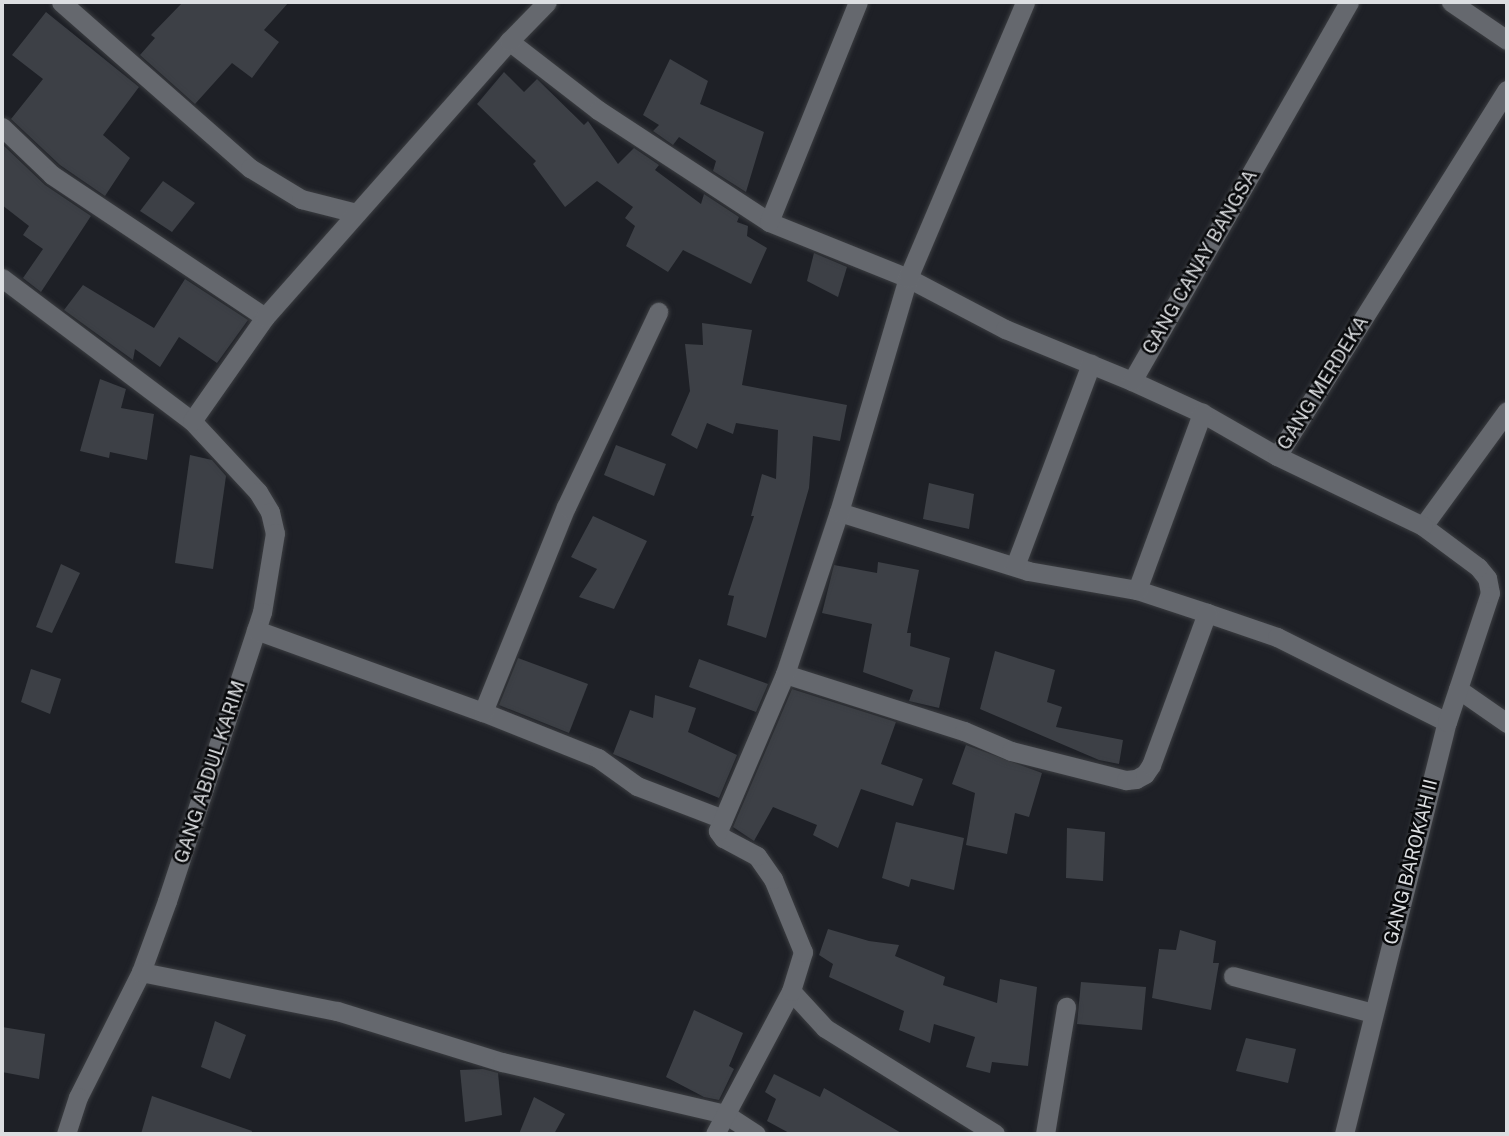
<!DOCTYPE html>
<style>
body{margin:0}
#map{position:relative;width:1509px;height:1136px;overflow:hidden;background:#1e2026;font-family:"Public Sans",sans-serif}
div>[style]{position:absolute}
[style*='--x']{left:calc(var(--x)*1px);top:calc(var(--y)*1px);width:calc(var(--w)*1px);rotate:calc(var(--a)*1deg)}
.building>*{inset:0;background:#3d4046}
.roads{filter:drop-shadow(0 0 2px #3b3d41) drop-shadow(0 0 2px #3b3d41)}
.minor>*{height:19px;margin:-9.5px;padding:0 9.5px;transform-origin:9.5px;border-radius:9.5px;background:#65686e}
span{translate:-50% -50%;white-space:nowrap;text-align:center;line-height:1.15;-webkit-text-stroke:5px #090a0c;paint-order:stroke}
.street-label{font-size:19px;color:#dcdee1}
.frame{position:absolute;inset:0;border:4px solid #dcdee1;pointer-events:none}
</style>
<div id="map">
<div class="building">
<i style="clip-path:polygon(183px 2px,289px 2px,264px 30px,279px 42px,252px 78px,232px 63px,195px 104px,140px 55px,155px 38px,151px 35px)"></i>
<i style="clip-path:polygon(46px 12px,139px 87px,103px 135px,130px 158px,105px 196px,60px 165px,11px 119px,43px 79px,12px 55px)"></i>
<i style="clip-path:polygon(670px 59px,708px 81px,700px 104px,764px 132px,746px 192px,713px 171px,716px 161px,679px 137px,673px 145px,653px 131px,659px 125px,643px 115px)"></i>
<i style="clip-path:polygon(504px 72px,524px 92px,537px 79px,584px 125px,588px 121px,618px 164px,634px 148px,659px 165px,655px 170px,701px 204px,704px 194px,739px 217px,737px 222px,748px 226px,747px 236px,767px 248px,751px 284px,683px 250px,668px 272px,626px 246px,635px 226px,625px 218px,633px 207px,597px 181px,565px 207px,533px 164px,536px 161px,477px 104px)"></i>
<i style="clip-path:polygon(2px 144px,45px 185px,91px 216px,41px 292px,23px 278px,43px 249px,23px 235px,29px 226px,2px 205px)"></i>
<i style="clip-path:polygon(163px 181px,195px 203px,172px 232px,140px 211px)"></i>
<i style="clip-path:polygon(814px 253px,847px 267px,838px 297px,807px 281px)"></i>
<i style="clip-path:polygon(185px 279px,248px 320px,217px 363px,179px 337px,160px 367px,135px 349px,133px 360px,64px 310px,83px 285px,154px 328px)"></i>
<i style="clip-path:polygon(702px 323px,752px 330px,742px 385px,847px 405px,840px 441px,813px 436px,809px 488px,766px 638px,727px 625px,734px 596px,728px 595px,754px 516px,751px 516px,762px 474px,776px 479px,778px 430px,736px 423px,733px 434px,707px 423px,697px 449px,671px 435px,690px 391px,685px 344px,703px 345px)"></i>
<i style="clip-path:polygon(100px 379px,126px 389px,121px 408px,154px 414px,147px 460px,110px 452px,109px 458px,80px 451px)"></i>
<i style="clip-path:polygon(616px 445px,666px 464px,654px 496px,604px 475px)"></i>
<i style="clip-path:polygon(190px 455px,212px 460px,226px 476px,213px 569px,175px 563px)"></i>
<i style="clip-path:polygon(929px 483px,974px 494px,969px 529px,923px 519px)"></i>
<i style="clip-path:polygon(593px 516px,647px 541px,614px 609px,579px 597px,597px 569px,571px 557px)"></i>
<i style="clip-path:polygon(878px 562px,919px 570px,907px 633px,911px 633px,910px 646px,950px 658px,939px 708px,909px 701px,913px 690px,863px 672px,872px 624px,822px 613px,834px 565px,877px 573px)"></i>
<i style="clip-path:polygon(61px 564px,80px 573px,52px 633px,36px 627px)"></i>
<i style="clip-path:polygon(995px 651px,1055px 670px,1047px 702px,1062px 707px,1056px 727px,1123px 740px,1119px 764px,1099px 760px,980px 709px)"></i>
<i style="clip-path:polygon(518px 658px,588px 684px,569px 733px,499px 705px)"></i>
<i style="clip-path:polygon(699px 659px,768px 684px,756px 712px,689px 687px)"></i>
<i style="clip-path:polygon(31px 669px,61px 679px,50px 714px,21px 702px)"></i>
<i style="clip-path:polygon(792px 689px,896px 722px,881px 764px,923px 779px,913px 806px,861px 789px,838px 848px,813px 835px,817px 825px,773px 807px,754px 841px,733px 827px)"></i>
<i style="clip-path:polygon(655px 695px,696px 708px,688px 732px,737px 755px,719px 798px,613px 754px,630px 710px,653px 718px)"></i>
<i style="clip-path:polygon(966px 745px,1042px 773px,1029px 817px,1015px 813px,1007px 854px,966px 845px,975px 793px,952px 784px)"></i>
<i style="clip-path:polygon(896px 822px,964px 838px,954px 890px,911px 879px,909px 887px,882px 878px)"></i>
<i style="clip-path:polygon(1067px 828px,1105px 832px,1103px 881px,1066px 878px)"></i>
<i style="clip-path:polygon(828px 929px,869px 941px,899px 945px,895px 956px,945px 977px,943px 985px,997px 1003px,1000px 979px,1037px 987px,1028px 1066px,992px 1062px,990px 1073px,966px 1067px,975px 1037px,934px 1024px,930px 1043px,899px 1030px,904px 1011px,829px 977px,833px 964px,819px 955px)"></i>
<i style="clip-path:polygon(1180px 930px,1216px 941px,1213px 963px,1219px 963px,1211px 1010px,1152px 998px,1159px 949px,1176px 950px)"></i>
<i style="clip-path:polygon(1081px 982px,1146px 987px,1142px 1030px,1077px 1024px)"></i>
<i style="clip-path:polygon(694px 1010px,743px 1033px,729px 1066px,734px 1069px,719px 1100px,704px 1097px,666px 1077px)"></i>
<i style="clip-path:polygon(215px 1021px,246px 1035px,230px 1079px,201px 1067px)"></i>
<i style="clip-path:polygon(2px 1027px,45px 1034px,39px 1079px,2px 1072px)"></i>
<i style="clip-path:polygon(1246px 1038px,1296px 1049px,1288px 1083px,1236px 1071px)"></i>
<i style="clip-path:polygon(483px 1069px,498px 1073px,502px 1115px,465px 1122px,460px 1070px)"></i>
<i style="clip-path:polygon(774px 1074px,820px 1097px,824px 1088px,903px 1134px,791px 1134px,767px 1121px,776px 1099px,765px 1092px)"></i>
<i style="clip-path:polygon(152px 1096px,252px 1131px,251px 1134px,141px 1134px)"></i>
<i style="clip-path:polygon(534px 1097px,565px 1114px,554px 1134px,519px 1134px)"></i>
</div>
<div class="roads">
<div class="minor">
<i style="--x:61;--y:2;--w:252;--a:41.3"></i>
<i style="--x:250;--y:168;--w:60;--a:31.3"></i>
<i style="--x:301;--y:199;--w:57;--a:14.3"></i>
<i style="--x:1451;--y:2;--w:68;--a:34.2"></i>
<i style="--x:509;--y:41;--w:113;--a:37.8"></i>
<i style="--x:598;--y:110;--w:204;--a:33.2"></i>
<i style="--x:769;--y:222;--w:150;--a:21.9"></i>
<i style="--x:908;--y:278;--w:110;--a:27.7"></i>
<i style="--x:1005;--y:329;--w:137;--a:22.3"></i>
<i style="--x:1132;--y:381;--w:77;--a:24.6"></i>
<i style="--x:1202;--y:413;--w:86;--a:29.8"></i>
<i style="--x:2;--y:127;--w:69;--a:43.8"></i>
<i style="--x:52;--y:175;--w:256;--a:33.7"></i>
<i style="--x:769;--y:222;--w:237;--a:-68"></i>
<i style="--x:2;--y:278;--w:238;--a:37"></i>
<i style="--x:192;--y:421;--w:97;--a:47.1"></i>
<i style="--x:258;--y:492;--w:23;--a:59"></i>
<i style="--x:270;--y:512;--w:22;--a:77"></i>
<i style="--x:275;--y:533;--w:80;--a:99.3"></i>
<i style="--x:262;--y:612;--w:304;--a:108.2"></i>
<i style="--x:167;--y:901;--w:76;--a:110.1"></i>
<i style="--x:141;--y:972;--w:140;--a:116.7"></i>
<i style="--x:78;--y:1097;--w:39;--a:108"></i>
<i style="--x:1132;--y:381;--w:437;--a:-60.2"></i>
<i style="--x:192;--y:421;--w:127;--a:-54.9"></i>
<i style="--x:265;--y:317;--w:368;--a:-48.5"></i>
<i style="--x:509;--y:41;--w:54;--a:-45.7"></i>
<i style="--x:839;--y:512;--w:198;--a:17.3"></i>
<i style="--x:1028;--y:571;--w:111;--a:9.9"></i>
<i style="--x:1137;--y:590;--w:74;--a:18.2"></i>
<i style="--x:1207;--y:613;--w:74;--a:18.9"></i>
<i style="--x:1277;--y:637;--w:190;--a:26.6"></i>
<i style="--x:1423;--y:526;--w:142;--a:-53.9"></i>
<i style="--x:1015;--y:566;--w:216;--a:-69.4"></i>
<i style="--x:1137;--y:590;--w:189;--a:-69.8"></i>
<i style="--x:256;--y:630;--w:241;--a:19.9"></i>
<i style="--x:483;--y:712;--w:124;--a:21.8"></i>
<i style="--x:598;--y:758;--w:48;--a:35.7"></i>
<i style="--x:637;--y:786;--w:92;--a:21"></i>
<i style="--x:785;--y:674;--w:188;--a:17.7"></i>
<i style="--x:964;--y:731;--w:51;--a:23.1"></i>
<i style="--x:1011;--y:751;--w:119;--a:14.2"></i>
<i style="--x:1126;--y:780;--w:10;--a:-6"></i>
<i style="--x:1136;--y:779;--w:10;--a:-29"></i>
<i style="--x:1145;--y:774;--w:11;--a:-56"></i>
<i style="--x:1151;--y:765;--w:162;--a:-69.8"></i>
<i style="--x:1458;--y:689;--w:60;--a:34.8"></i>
<i style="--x:483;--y:712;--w:221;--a:-68"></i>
<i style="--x:566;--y:507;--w:216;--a:-64.7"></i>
<i style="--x:141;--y:972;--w:200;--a:11.3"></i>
<i style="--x:337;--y:1011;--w:173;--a:17.2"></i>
<i style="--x:502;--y:1062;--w:229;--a:13.1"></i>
<i style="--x:725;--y:1114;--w:37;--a:33"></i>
<i style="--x:1233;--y:976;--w:145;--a:14.8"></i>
<i style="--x:791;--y:991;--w:50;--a:47.4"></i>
<i style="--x:825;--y:1028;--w:200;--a:31.9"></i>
<i style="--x:715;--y:1134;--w:162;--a:-62"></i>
<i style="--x:791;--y:991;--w:41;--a:-72.9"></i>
<i style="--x:803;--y:952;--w:79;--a:-112.3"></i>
<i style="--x:773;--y:879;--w:28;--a:-125"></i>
<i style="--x:757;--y:856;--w:38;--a:-152"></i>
<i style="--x:723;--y:838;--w:9;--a:-126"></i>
<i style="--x:718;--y:831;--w:171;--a:-66.9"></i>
<i style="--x:785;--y:674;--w:171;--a:-71.6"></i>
<i style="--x:839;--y:512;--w:244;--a:-73.6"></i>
<i style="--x:908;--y:278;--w:300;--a:-67"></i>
<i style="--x:1045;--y:1134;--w:129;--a:-80.6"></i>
<i style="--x:1344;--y:1134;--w:425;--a:-76"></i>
<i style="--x:1447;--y:722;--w:136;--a:-71.6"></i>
<i style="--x:1490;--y:593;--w:15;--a:-101"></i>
<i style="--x:1487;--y:578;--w:14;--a:-129"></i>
<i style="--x:1478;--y:567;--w:69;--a:-143.3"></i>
<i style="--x:1423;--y:526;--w:162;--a:-154.4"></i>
<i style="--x:1277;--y:456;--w:432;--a:-57.9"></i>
</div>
</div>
<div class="street-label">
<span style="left:1200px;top:262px;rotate:-60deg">GANG CANAY BANGSA</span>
<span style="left:1323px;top:383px;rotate:-58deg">GANG MERDEKA</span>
<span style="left:210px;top:772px;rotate:-72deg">GANG ABDUL KARIM</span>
<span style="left:1411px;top:862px;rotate:-76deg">GANG BAROKAH II</span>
</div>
<div class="frame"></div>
</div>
